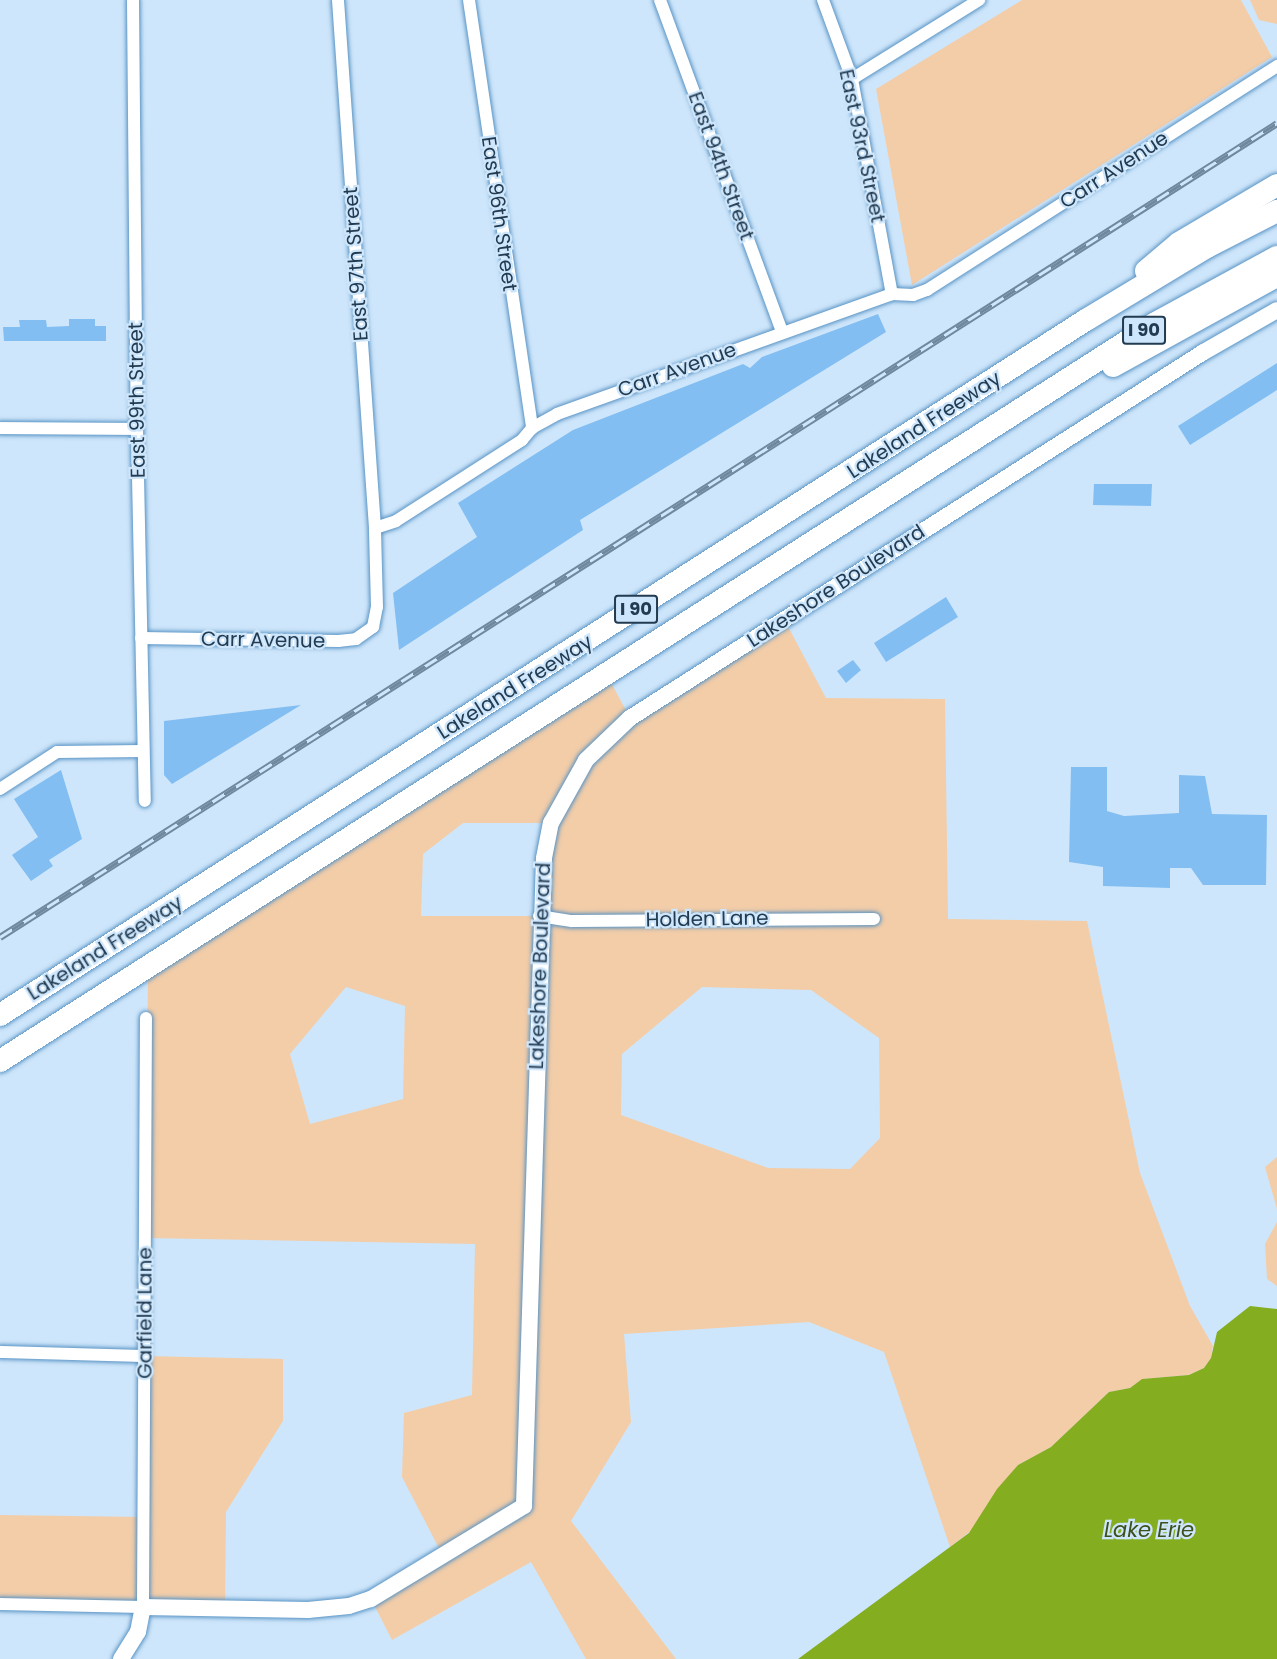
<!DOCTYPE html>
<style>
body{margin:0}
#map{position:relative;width:1277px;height:1659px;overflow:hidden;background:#cee6fb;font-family:Poppins,sans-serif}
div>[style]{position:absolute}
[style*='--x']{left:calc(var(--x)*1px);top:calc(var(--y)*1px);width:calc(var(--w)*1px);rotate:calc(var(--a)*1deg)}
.green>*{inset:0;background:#f3cda8}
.water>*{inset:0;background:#84ad1f}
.building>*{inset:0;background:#82bef2}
.roads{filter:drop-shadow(0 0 2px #5893c4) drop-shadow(0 0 2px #5893c4)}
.minor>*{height:12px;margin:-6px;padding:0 6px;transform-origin:6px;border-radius:6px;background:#fff}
.tertiary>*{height:16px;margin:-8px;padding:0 8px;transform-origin:8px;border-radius:8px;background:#fff}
.motorway>*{height:22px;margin:-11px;padding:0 11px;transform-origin:11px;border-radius:11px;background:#fff}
.rail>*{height:7px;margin-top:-3.5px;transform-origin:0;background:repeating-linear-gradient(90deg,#cee6fb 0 14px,#6f889d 0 28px);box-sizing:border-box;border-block:2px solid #6f889d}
span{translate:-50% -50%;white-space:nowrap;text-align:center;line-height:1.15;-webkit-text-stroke:4.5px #cee6fb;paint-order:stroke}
.shield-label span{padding:2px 4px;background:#cee6fb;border:2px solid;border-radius:4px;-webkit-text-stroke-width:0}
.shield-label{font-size:18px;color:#223b50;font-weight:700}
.street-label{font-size:20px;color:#223b50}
.water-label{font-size:21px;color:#3e4f1c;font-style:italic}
</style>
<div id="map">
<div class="green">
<i style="clip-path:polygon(1022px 0,1241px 0,1272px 57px,912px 285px,876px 89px)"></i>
<i style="clip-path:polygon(1250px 0,1277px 0,1277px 24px,1259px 20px)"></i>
<i style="clip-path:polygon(evenodd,784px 619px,826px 698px,945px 699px,948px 919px,1087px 921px,1140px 1173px,1190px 1306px,1213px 1346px,1211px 1358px,1204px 1368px,1189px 1375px,1142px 1379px,1130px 1388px,1109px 1392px,1051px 1447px,1018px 1465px,986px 1506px,977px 1526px,950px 1547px,884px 1352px,809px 1322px,624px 1334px,631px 1422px,571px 1521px,676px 1659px,586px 1659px,531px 1562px,392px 1640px,371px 1599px,443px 1556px,402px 1477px,404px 1413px,472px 1395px,475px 1244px,146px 1238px,148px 967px,607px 675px,630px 718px,784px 619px,463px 823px,550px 823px,539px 916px,421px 916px,423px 854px,463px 823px,784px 619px,346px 987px,405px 1006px,403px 1099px,310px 1124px,290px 1054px,346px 987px,784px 619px,702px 987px,811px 990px,879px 1038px,880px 1138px,850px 1169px,768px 1168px,621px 1115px,622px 1054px,702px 987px)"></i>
<i style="clip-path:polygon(1277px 1157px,1277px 1209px,1265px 1167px)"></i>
<i style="clip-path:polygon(1277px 1222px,1277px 1286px,1267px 1279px,1265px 1244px)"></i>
<i style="clip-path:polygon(145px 1356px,283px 1359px,283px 1421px,226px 1512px,225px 1609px,0 1604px,0 1515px,144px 1517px)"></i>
</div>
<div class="water">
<i style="clip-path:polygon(1250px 1306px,1277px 1309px,1277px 1659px,798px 1659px,969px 1533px,997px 1489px,1018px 1465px,1051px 1447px,1109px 1392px,1130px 1388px,1142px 1379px,1189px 1375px,1204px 1368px,1211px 1358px,1217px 1332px)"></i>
</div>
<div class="building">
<i style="clip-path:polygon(878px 314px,886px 332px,580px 520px,583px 530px,399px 650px,393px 593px,477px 537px,458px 503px,573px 430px,743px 364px,750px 368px,762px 357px)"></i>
<i style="clip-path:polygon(69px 319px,95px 319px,95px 326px,106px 326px,106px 341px,4px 341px,3px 327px,20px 327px,19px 320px,46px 320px,47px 327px,69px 326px)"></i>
<i style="clip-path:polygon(1277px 363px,1277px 390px,1190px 445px,1178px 426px)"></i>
<i style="clip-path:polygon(1094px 484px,1152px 484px,1151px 506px,1093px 505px)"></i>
<i style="clip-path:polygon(946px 597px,958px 617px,886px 662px,874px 643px)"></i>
<i style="clip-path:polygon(853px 660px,861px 670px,846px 683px,837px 671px)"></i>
<i style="clip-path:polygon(301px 705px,172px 784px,164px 775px,164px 721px)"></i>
<i style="clip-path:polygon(1071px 767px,1107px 767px,1107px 811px,1124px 816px,1179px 813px,1179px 775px,1205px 776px,1212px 814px,1267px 815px,1266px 885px,1203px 885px,1191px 868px,1170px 868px,1170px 888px,1103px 886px,1103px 867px,1069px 862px)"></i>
<i style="clip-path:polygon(61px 770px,82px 839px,49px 860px,53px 866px,31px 881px,12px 855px,38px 837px,14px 799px)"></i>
</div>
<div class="roads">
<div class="minor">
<i style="--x:133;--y:0;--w:429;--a:89.5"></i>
<i style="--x:137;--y:429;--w:372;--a:88.8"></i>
<i style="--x:469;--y:0;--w:433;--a:81.6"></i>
<i style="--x:660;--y:0;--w:354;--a:69.8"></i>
<i style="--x:823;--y:0;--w:84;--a:69.8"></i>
<i style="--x:852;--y:79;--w:219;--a:79.5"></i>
<i style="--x:852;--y:79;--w:150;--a:-31.9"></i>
<i style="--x:0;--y:428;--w:137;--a:0.4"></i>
<i style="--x:375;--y:528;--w:22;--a:-18"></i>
<i style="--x:396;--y:521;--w:150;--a:-32.7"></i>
<i style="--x:522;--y:440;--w:16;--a:-50"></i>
<i style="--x:532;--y:428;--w:29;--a:-29"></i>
<i style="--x:557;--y:414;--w:356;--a:-19.7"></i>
<i style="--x:892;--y:294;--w:21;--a:3"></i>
<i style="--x:913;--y:295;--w:15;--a:-20"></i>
<i style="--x:927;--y:290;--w:416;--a:-32.6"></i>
<i style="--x:141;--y:638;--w:197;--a:0.9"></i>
<i style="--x:338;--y:641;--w:18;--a:-6"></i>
<i style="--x:356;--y:639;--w:21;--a:-35"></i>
<i style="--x:373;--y:627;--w:20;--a:-79"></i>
<i style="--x:377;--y:607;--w:79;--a:-91.5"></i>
<i style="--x:375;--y:528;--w:529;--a:-94.01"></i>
<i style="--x:0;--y:789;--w:68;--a:-33"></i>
<i style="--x:57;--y:752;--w:86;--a:-0.7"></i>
<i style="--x:539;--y:916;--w:33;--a:9"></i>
<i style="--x:572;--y:921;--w:302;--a:-0.4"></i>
<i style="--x:0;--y:1352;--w:145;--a:1.6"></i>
<i style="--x:0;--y:1604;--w:143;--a:1.2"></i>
<i style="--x:143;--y:1607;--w:589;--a:-89.71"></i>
</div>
<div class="tertiary">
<i style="--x:121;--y:1659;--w:32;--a:-58"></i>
<i style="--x:138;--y:1632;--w:25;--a:-79"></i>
<i style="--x:143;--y:1607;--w:165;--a:1"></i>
<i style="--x:308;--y:1610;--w:41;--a:-5.6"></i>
<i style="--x:349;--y:1606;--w:23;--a:-18"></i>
<i style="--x:371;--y:1599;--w:179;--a:-31.3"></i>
<i style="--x:524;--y:1506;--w:648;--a:-88.23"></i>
<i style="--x:544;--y:858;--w:36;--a:-79"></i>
<i style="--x:551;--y:823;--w:72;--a:-60.9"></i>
<i style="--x:586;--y:760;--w:61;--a:-43.7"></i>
<i style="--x:630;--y:718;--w:679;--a:-32.54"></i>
<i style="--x:1202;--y:353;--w:86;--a:-29.8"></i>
</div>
<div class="motorway">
<i style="--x:1146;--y:271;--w:43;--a:-40.3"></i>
<i style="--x:1179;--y:243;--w:114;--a:-30.6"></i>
<i style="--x:1113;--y:366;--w:187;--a:-28.8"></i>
<i style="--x:0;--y:1015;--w:1289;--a:-32.62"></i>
<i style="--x:1086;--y:320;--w:141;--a:-31.1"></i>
<i style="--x:1207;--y:247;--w:79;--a:-27.2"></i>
<i style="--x:0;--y:1061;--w:1369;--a:-32.56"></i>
<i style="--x:1154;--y:324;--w:140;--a:-28.6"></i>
</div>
</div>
<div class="rail">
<i style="--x:0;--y:937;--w:1514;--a:-32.51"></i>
</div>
<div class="shield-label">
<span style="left:1144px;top:330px">I 90</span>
<span style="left:636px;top:609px">I 90</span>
</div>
<div class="street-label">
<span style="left:862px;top:146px;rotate:78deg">East 93rd Street</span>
<span style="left:721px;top:166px;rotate:70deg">East 94th Street</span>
<span style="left:1114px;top:170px;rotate:-33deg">Carr Avenue</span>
<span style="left:499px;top:214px;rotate:82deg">East 96th Street</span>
<span style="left:356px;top:264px;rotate:-94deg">East 97th Street</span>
<span style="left:677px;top:370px;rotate:-20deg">Carr Avenue</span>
<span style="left:137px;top:400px;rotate:-91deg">East 99th Street</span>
<span style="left:924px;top:425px;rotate:-33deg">Lakeland Freeway</span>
<span style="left:836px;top:586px;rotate:-33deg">Lakeshore Boulevard</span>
<span style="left:263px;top:640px;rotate:1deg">Carr Avenue</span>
<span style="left:515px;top:687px;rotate:-32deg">Lakeland Freeway</span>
<span style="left:707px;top:919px;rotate:-1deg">Holden Lane</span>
<span style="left:105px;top:948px;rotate:-32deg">Lakeland Freeway</span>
<span style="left:540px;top:966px;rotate:-88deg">Lakeshore Boulevard</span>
<span style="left:145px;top:1313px;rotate:-90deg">Garfield Lane</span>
</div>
<div class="water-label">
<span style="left:1149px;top:1530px">Lake Erie</span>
</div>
</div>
